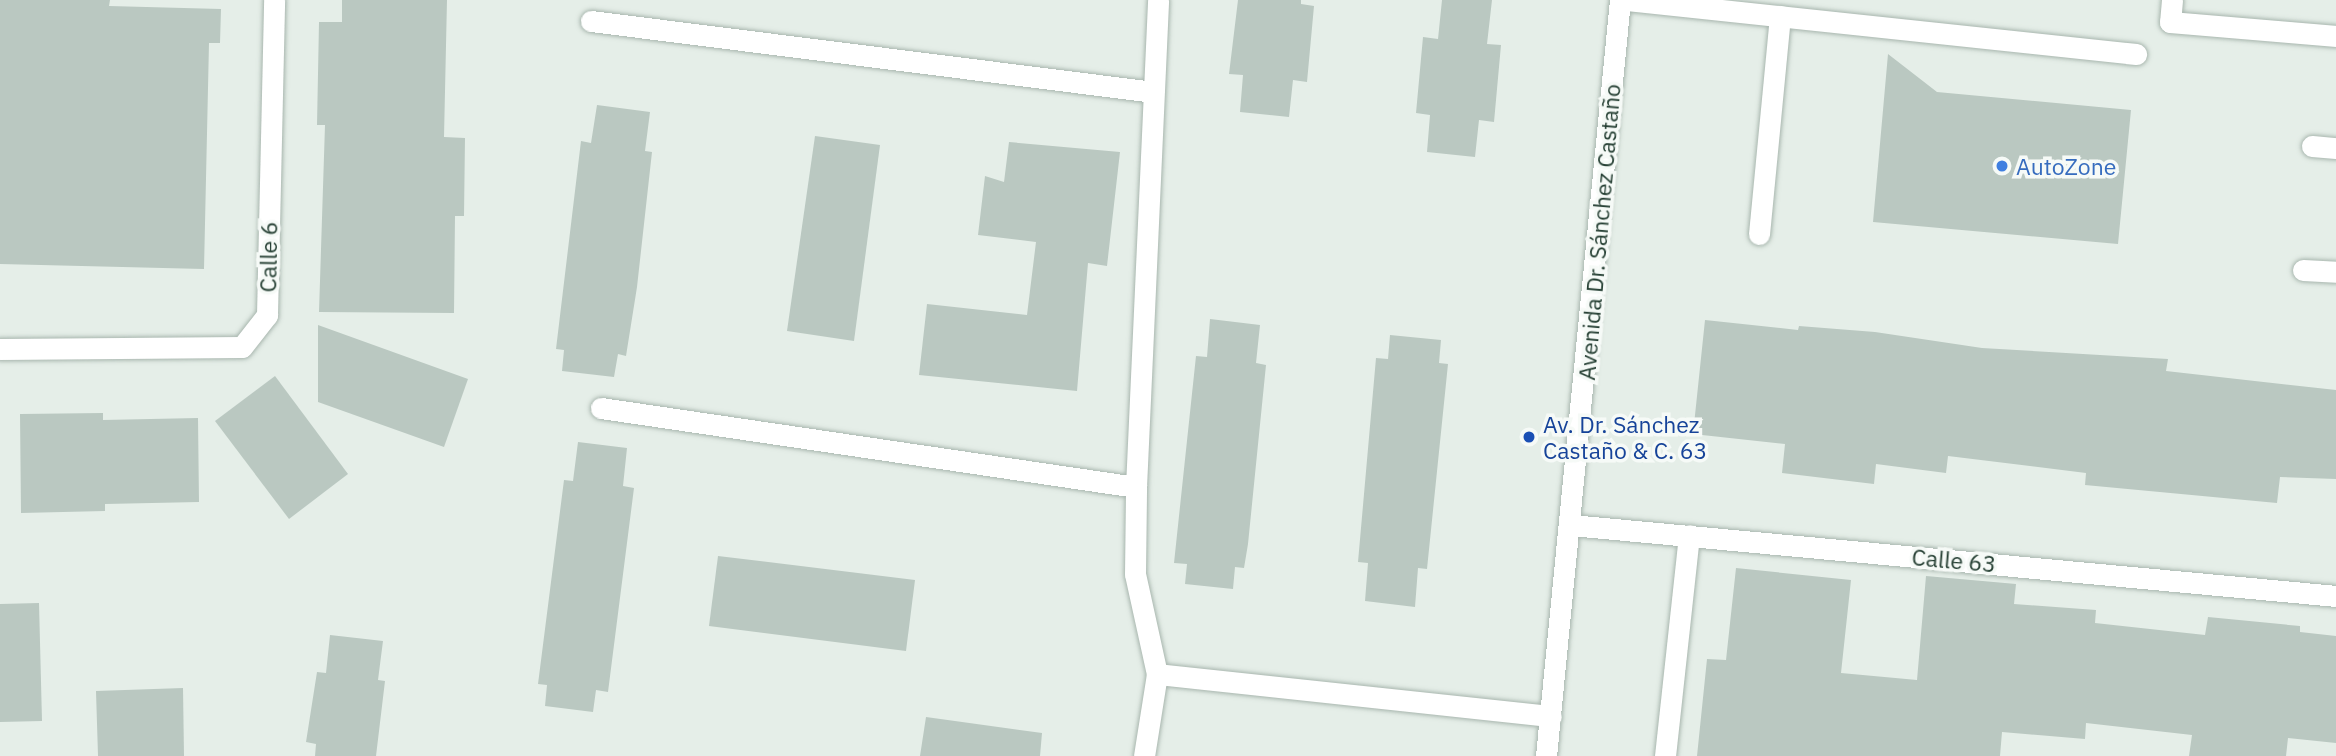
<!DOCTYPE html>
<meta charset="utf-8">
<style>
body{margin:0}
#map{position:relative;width:2336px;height:756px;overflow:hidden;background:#e5eee8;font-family:"IBM Plex Sans",sans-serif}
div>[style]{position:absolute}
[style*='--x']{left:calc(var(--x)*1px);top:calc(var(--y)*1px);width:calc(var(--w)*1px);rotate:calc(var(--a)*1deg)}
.building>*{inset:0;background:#bac8c1}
.roads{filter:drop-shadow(0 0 2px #a8b6ae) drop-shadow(0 0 2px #a8b6ae)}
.minor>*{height:21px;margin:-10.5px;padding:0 10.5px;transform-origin:10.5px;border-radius:10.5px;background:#fff}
.dots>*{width:19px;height:19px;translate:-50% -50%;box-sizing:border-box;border:4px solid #f6faf7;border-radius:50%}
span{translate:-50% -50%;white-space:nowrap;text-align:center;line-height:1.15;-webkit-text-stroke:7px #f6faf7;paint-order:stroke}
.shop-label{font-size:23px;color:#366cbe}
.left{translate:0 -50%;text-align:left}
.street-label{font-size:23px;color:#253f33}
.transit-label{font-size:23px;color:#164399}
</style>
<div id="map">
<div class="building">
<i style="clip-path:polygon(0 0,110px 0,109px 6px,221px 9px,220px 43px,209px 43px,204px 269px,0 264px)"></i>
<i style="clip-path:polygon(342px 0,447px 0,444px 137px,465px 138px,464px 216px,455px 216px,454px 313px,319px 312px,325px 125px,317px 125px,319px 22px,342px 22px)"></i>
<i style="clip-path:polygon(1238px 0,1301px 0,1301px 4px,1314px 6px,1307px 82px,1293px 80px,1289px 117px,1240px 112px,1243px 75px,1229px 74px)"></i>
<i style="clip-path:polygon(1442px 0,1492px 0,1487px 44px,1501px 45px,1494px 122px,1479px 120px,1475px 157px,1427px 152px,1430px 115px,1416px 113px,1423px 37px,1438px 39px)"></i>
<i style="clip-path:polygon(1888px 54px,1937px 92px,2131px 110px,2118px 244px,1873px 222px)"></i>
<i style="clip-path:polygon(597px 105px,650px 112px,645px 151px,652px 152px,637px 287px,626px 356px,618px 354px,614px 377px,562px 371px,564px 350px,556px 349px,581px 141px,591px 143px)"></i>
<i style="clip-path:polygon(815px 136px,880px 145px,854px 341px,787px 331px)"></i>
<i style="clip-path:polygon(1009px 142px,1120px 152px,1107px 266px,1088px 263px,1077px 391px,919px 375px,927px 304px,1027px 315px,1036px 242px,978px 235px,985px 176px,1004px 182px)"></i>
<i style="clip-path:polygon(1210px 319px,1260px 325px,1256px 363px,1266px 365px,1248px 544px,1244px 568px,1235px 567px,1233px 589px,1185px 584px,1187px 564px,1174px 563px,1196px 356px,1207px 357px)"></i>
<i style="clip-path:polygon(1705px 320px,1798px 330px,1799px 326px,1875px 332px,1982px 348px,2168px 359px,2166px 371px,2336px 390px,2336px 479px,2280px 477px,2277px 503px,2085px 485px,2086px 473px,1948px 456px,1946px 473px,1876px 464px,1874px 484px,1782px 473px,1785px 444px,1693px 434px)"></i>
<i style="clip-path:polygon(318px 325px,468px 379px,444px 447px,318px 402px)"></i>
<i style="clip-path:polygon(1390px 335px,1441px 340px,1439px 363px,1448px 364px,1427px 569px,1418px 568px,1415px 607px,1365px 601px,1368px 563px,1358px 562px,1376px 358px,1388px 359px)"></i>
<i style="clip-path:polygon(275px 376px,348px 474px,289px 519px,215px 421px)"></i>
<i style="clip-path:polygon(103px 413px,103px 420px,198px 418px,199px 502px,105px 504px,105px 511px,21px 513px,20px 414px)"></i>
<i style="clip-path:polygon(578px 442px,627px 448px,623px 486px,634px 488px,608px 692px,596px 690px,593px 712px,545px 706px,547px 685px,538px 684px,564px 480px,573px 481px)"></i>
<i style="clip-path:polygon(718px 556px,915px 580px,906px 651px,709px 626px)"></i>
<i style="clip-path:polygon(1736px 568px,1851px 580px,1841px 673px,1917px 680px,1926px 576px,2016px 584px,2014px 604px,2096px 610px,2095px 623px,2205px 635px,2208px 617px,2300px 626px,2300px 632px,2336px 636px,2336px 743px,2288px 738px,2286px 756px,2189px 756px,2192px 735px,2086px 723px,2085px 739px,2002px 732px,2000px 756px,1697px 756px,1707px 659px,1726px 660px)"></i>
<i style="clip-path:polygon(39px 603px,42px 721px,0 722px,0 604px)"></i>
<i style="clip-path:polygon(330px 635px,383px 641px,378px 680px,385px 681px,376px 756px,315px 756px,316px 744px,306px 742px,317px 672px,326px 673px)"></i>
<i style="clip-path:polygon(183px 688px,184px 756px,98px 756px,96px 691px)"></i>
<i style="clip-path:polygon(926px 717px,1042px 733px,1040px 756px,920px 756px)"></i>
</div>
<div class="roads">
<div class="minor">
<i style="--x:1627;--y:0;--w:512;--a:6.06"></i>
<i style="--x:2172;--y:0;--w:22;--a:95"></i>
<i style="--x:2170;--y:22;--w:167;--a:4.8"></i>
<i style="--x:591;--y:21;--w:567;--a:7.19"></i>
<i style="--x:2312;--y:146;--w:24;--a:5"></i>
<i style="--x:1759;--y:234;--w:219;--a:-84.5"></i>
<i style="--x:2303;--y:270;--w:33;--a:3"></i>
<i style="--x:0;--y:349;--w:242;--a:-0.5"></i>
<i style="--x:242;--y:347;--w:41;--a:-52"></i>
<i style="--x:267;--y:315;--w:315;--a:-88.7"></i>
<i style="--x:601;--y:408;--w:541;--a:8.4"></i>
<i style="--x:1571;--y:525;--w:768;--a:5.3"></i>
<i style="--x:1157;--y:674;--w:396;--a:6.1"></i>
<i style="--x:1144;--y:756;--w:83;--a:-81"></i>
<i style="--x:1157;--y:674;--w:102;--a:-102.4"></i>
<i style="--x:1135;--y:574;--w:87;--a:-89.3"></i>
<i style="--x:1136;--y:487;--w:487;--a:-87.4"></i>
<i style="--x:1546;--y:756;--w:760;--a:-84.41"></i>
<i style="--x:1665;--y:756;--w:222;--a:-83.8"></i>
</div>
</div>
<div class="dots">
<i style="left:2002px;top:166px;background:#3f7fe0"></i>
<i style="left:1529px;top:437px;background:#1a4fb4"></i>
</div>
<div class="shop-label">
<span class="left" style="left:2016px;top:166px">AutoZone</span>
</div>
<div class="street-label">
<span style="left:1599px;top:232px;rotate:-85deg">Avenida Dr. Sánchez Castaño</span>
<span style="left:268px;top:257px;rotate:-89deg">Calle 6</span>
<span style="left:1954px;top:560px;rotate:5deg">Calle 63</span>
</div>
<div class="transit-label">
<span class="left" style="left:1543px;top:437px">Av. Dr. Sánchez<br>Castaño &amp; C. 63</span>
</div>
</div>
